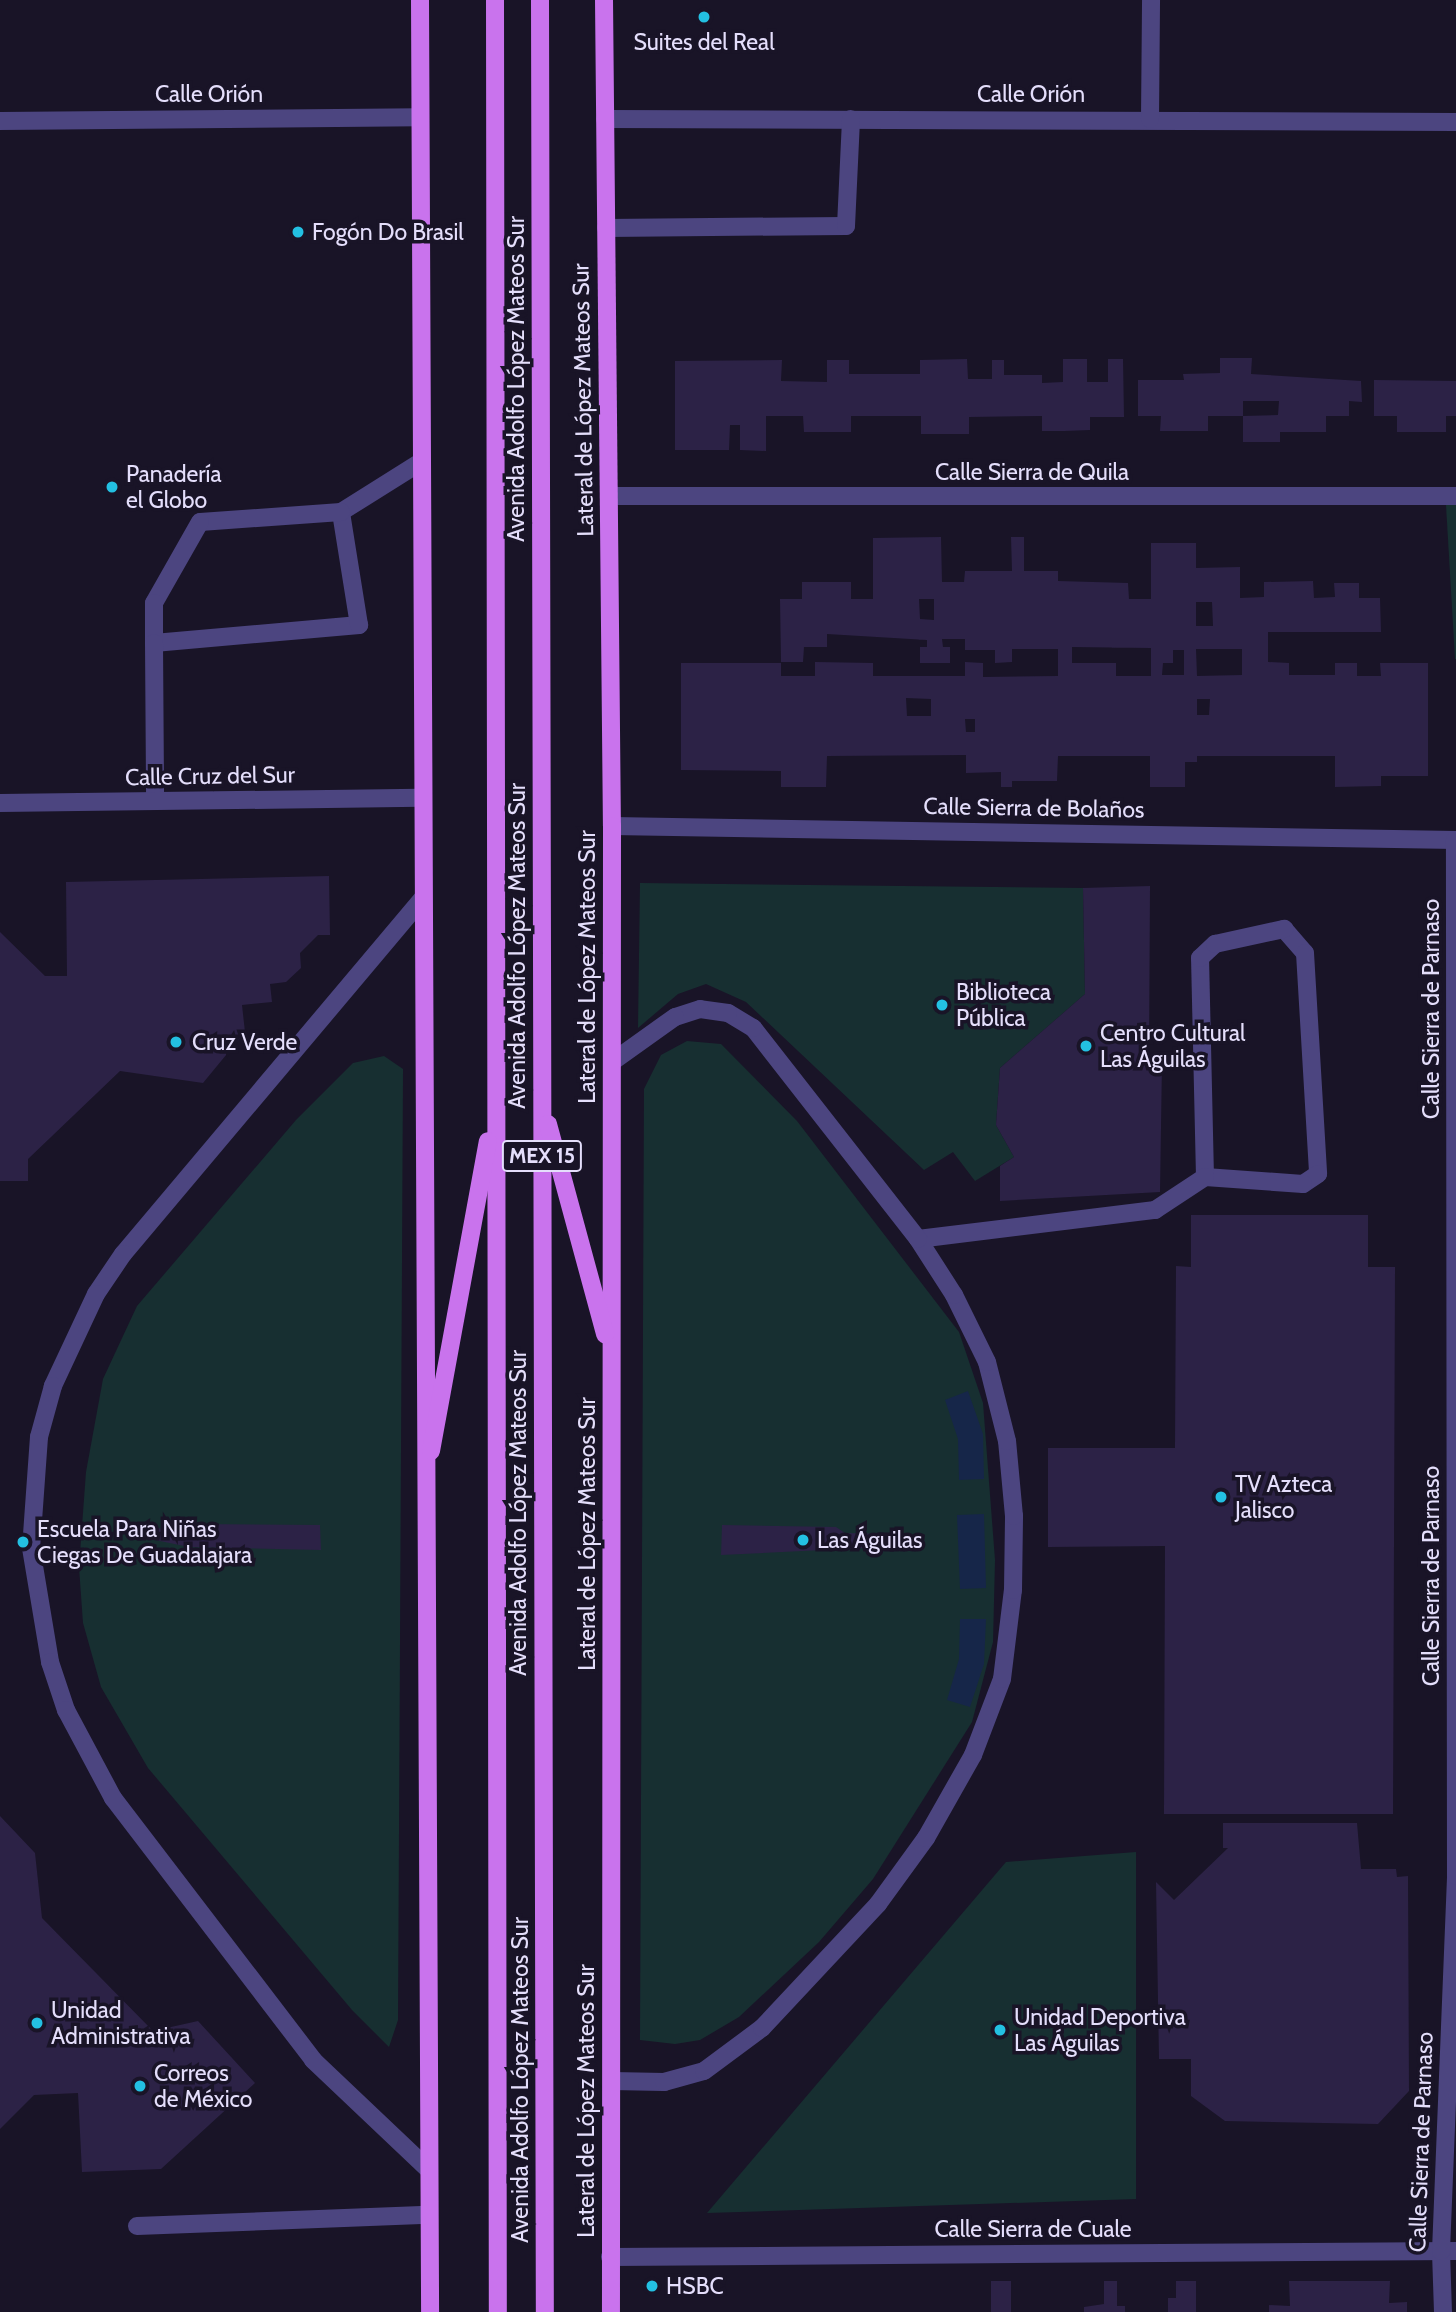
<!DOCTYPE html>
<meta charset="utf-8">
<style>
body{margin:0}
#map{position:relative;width:1456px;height:2312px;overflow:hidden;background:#191427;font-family:Cabin,sans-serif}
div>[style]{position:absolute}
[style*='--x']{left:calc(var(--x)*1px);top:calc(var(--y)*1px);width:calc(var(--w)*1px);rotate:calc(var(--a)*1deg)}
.green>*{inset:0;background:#172f31}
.water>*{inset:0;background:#162649}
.building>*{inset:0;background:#2c2246}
.minor>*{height:18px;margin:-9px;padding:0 9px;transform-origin:9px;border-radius:9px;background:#4c4580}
.major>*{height:18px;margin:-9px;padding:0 9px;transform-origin:9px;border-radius:9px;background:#c973ed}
.dots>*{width:19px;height:19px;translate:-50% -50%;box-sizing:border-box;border:4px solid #191427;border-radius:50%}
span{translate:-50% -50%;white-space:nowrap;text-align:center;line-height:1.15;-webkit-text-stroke:7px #191427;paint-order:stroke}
.shield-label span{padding:2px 5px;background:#191427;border:2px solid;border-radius:5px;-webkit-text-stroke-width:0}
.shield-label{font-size:21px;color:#e4defb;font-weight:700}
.poi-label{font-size:23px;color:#e4defb}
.left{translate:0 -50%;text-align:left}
.street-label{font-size:23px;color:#e4defb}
</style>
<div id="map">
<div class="green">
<i style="clip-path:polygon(1446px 505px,1456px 505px,1456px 659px,1455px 659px)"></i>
<i style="clip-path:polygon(640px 883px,1083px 888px,1085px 994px,1000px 1068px,996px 1125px,1014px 1157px,975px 1181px,953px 1152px,924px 1170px,746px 1002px,706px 984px,678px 994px,638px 1028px)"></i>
<i style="clip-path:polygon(687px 1041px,721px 1044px,797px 1121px,959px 1332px,983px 1403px,995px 1560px,993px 1642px,972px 1722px,873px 1879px,819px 1942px,739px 2017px,700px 2040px,675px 2044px,640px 2040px,644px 1089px,661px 1055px)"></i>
<i style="clip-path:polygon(384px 1056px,403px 1069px,398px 2020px,389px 2047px,352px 2010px,148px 1768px,101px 1687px,83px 1623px,79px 1567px,86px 1472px,103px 1379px,137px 1306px,296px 1120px,353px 1063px)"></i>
<i style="clip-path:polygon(1136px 1852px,1136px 2199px,707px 2213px,1006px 1862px)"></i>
</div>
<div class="water">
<i style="clip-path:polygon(968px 1391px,983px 1434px,984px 1479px,959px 1480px,958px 1439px,945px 1400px)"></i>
<i style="clip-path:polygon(984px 1514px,986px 1588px,960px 1589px,957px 1515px)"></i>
<i style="clip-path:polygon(960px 1619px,986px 1619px,984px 1664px,970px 1707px,947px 1700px,959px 1659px)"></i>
</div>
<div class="building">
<i style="clip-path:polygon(1220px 358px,1252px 358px,1251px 374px,1361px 381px,1362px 402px,1349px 401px,1349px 416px,1326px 416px,1326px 432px,1280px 432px,1280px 442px,1243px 442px,1243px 416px,1278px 415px,1279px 401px,1243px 401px,1243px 416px,1208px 416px,1208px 431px,1160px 431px,1161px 416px,1138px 416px,1138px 380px,1184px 380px,1183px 374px,1220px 373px)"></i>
<i style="clip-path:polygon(967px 359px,968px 379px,992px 379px,992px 360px,1004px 360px,1004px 375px,1042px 375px,1042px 383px,1063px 382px,1063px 359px,1087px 359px,1087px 382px,1108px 382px,1108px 359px,1123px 359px,1124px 417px,1090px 417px,1090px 430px,1064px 431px,1042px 431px,1042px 416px,969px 417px,969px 434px,921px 434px,921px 416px,851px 416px,851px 432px,804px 432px,803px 416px,766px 416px,766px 451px,740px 450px,740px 425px,730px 425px,729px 450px,675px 450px,675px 361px,782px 360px,781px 381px,827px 382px,827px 360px,849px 360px,849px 374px,920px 374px,920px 360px)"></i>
<i style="clip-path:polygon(1374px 380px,1456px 381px,1456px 416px,1446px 416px,1446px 432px,1397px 432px,1397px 416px,1374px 416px)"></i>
<i style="clip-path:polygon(evenodd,941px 537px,942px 582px,964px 582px,965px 571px,1012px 571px,1011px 537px,1024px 537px,1024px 571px,1058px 571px,1058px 581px,1128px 583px,1129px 599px,1151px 599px,1151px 543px,1196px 543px,1196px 568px,1240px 567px,1240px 598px,1264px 597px,1264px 582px,1313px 581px,1314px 598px,1335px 597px,1334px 583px,1359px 583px,1359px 598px,1380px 598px,1381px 632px,1268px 632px,1268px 662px,1289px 663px,1289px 675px,1335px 675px,1335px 663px,1357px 663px,1357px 676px,1381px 676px,1380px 663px,1428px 663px,1428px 776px,1381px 776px,1381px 786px,1335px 787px,1335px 756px,1197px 756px,1197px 762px,1185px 762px,1185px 787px,1150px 787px,1150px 756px,1058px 756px,1057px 781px,1012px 781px,1012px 787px,1001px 787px,1001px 772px,966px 773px,966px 755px,827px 756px,826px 787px,781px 787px,781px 771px,681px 770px,681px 663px,781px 663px,781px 676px,815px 676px,815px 662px,873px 663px,873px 676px,965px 676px,965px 662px,983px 663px,983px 677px,1058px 676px,1058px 649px,1012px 649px,1012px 662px,995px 663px,995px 650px,965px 650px,965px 639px,942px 639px,943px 647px,950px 647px,950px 663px,920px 663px,920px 647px,927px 647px,927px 640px,827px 634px,827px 647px,804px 647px,803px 662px,781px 662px,780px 599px,802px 599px,802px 582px,851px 582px,851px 599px,873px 599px,873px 538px,941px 537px,919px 599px,934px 599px,934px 620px,920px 619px,919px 599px,941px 537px,1196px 602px,1212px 602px,1213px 626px,1196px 626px,1196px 602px,941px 537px,1072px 647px,1151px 648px,1151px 676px,1116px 676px,1116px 663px,1072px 663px,1072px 647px,941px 537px,1196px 649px,1242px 649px,1242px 675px,1197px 676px,1196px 649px,941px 537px,1173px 650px,1184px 650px,1184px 675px,1162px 675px,1163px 663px,1173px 663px,1173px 650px,941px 537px,906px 698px,931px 699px,931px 716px,907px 716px,906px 698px,941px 537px,1197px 699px,1210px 699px,1209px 715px,1197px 715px,1197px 699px,941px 537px,965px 719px,975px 719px,975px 732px,966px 732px,965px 719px)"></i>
<i style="clip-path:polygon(329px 876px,330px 935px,318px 935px,300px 953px,301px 968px,286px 982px,270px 984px,272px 1002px,242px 1005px,245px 1032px,203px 1083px,120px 1071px,28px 1159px,28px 1181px,0 1181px,0 932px,45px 976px,67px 976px,66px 882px)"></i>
<i style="clip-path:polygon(1150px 886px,1149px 1062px,1162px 1062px,1160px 1192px,1000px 1201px,1000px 1166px,1014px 1157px,996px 1125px,1000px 1068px,1085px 994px,1083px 888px)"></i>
<i style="clip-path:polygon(1191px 1215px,1368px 1215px,1368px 1267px,1395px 1267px,1393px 1814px,1164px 1814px,1165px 1546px,1048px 1547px,1048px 1448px,1175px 1448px,1176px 1266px,1191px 1267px)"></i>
<i style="clip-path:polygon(190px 1524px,320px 1525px,321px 1550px,189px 1547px,150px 1539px,151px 1528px,182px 1529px)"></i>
<i style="clip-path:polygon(722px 1525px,836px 1527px,845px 1533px,884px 1534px,884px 1547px,721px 1555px)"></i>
<i style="clip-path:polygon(0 1816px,35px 1853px,42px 1918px,153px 2031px,198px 2021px,255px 2083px,161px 2169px,82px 2172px,78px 2093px,34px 2095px,0 2129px)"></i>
<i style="clip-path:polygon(1223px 1823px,1357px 1823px,1361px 1869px,1396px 1869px,1397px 1877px,1408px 1876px,1409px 2091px,1378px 2124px,1225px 2121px,1191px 2096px,1191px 2059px,1159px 2059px,1156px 1882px,1174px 1900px,1228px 1848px,1223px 1848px)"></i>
<i style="clip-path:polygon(991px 2281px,1011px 2281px,1011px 2312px,991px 2312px)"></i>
<i style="clip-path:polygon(1104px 2281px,1117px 2281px,1117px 2306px,1125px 2306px,1125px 2312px,1084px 2312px,1084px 2307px,1104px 2304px)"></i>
<i style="clip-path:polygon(1176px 2281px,1196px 2281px,1196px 2312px,1168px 2312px,1168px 2298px,1176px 2298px)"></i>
<i style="clip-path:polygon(1289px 2281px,1390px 2281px,1389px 2303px,1407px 2302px,1407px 2312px,1269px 2312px,1269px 2305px,1290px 2306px)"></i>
</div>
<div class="minor">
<i style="--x:605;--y:119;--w:851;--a:0.2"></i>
<i style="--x:1150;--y:119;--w:119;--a:-89.5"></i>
<i style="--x:0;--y:121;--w:419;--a:-0.5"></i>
<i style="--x:606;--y:228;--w:240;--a:-0.5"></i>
<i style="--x:846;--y:226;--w:107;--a:-87.3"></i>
<i style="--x:609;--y:496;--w:847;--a:0"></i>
<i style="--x:341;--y:512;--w:92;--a:-32.1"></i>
<i style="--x:154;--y:643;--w:206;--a:-5"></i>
<i style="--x:359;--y:625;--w:114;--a:-99.1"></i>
<i style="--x:341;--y:512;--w:141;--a:175.9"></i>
<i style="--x:200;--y:522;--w:93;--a:119.6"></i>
<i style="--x:154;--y:603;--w:40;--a:90"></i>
<i style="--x:154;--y:643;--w:158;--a:89.6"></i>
<i style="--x:0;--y:803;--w:420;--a:-0.7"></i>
<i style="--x:612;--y:826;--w:844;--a:0.95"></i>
<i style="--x:422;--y:899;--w:464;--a:130.1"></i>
<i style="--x:123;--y:1254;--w:48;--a:124"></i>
<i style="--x:96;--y:1294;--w:102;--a:115.1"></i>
<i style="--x:53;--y:1386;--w:53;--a:105.4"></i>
<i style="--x:39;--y:1437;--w:111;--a:94.1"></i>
<i style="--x:31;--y:1548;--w:116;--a:80.5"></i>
<i style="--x:50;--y:1662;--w:51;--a:71.6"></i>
<i style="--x:66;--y:1710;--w:100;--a:61.9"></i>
<i style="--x:113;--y:1798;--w:330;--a:52.6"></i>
<i style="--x:313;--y:2060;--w:157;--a:43.5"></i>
<i style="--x:1284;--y:929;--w:32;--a:49"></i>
<i style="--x:1305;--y:953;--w:221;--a:86.6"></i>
<i style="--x:1318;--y:1174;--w:18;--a:146"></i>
<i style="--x:1303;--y:1184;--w:98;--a:-175.9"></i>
<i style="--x:1205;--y:1177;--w:219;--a:-91.3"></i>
<i style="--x:1200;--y:958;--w:21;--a:-43"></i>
<i style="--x:1215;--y:944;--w:71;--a:-12.3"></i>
<i style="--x:918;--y:1239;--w:239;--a:-7"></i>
<i style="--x:1155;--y:1210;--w:60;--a:-33.4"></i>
<i style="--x:612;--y:2081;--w:52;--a:1.1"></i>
<i style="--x:664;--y:2082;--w:41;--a:-15.4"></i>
<i style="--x:704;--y:2071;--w:72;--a:-36.6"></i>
<i style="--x:762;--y:2028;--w:170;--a:-46.9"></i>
<i style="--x:878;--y:1904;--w:82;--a:-54"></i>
<i style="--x:926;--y:1838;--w:95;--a:-60.5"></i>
<i style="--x:973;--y:1755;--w:81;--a:-69.1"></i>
<i style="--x:1002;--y:1679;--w:90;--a:-83"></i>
<i style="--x:1013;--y:1590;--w:74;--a:-89.2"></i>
<i style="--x:1014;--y:1516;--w:75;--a:-95.3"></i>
<i style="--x:1007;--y:1441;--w:81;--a:-104.2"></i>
<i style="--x:987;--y:1362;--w:75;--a:-116.2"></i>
<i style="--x:954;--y:1295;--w:67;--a:-122.7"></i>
<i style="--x:918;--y:1239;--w:268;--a:-128"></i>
<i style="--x:753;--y:1028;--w:29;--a:-149"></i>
<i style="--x:728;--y:1013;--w:28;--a:-172"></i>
<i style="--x:700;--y:1009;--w:26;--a:162"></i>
<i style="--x:675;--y:1017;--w:77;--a:144.5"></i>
<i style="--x:137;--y:2226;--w:291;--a:-2.2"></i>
<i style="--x:610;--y:2257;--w:846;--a:-0.41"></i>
<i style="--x:1443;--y:2312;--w:61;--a:-91.9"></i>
<i style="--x:1441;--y:2251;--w:375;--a:-87.7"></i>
<i style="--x:1456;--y:1876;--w:1036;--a:-90.06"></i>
</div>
<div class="major">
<i style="--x:420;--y:0;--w:2312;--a:89.75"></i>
<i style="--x:495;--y:0;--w:2312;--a:89.93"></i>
<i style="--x:540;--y:0;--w:2312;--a:89.88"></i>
<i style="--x:604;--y:0;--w:826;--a:89.45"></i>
<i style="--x:612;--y:826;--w:1486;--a:90.04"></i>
<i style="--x:548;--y:1124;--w:218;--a:74.8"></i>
<i style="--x:431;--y:1451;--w:315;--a:-79.6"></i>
</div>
<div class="dots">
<i style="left:704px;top:17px;background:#23c0e2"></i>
<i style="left:298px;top:232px;background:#23c0e2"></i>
<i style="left:112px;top:487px;background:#23c0e2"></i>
<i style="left:942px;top:1005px;background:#23c0e2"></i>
<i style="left:176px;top:1042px;background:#23c0e2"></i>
<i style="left:1086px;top:1046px;background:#23c0e2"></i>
<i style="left:1221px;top:1497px;background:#23c0e2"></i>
<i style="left:803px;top:1540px;background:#23c0e2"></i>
<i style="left:23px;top:1542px;background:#23c0e2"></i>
<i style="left:37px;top:2023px;background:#23c0e2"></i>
<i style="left:1000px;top:2030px;background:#23c0e2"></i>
<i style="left:140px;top:2086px;background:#23c0e2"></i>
<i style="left:652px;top:2286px;background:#23c0e2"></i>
</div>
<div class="shield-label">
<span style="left:542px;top:1156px">MEX 15</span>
</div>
<div class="poi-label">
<span style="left:704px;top:42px">Suites del Real</span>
<span class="left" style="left:312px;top:232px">Fogón Do Brasil</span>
<span class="left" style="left:126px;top:487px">Panadería<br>el Globo</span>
<span class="left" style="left:956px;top:1005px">Biblioteca<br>Pública</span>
<span class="left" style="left:1100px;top:1046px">Centro Cultural<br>Las Águilas</span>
<span class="left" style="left:192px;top:1042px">Cruz Verde</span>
<span class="left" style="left:1235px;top:1497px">TV Azteca<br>Jalisco</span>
<span class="left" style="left:37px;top:1542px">Escuela Para Niñas<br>Ciegas De Guadalajara</span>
<span class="left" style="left:817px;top:1540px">Las Águilas</span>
<span class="left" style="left:51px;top:2023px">Unidad<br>Administrativa</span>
<span class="left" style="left:1014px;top:2030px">Unidad Deportiva<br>Las Águilas</span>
<span class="left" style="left:154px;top:2086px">Correos<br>de México</span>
<span class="left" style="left:666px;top:2286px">HSBC</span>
</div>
<div class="street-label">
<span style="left:209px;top:94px">Calle Orión</span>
<span style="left:1031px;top:94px">Calle Orión</span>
<span style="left:516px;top:379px;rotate:-90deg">Avenida Adolfo López Mateos Sur</span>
<span style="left:583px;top:400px;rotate:-91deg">Lateral de López Mateos Sur</span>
<span style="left:1032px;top:472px">Calle Sierra de Quila</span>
<span style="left:210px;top:776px;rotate:-1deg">Calle Cruz del Sur</span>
<span style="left:1034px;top:808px;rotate:1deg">Calle Sierra de Bolaños</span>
<span style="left:517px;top:946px;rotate:-90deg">Avenida Adolfo López Mateos Sur</span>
<span style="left:587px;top:967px;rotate:-90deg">Lateral de López Mateos Sur</span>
<span style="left:1431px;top:1009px;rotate:-90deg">Calle Sierra de Parnaso</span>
<span style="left:518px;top:1513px;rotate:-90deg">Avenida Adolfo López Mateos Sur</span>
<span style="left:587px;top:1534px;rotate:-90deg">Lateral de López Mateos Sur</span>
<span style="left:1431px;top:1576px;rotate:-90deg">Calle Sierra de Parnaso</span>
<span style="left:520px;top:2080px;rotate:-90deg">Avenida Adolfo López Mateos Sur</span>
<span style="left:586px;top:2101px;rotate:-90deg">Lateral de López Mateos Sur</span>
<span style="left:1421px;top:2142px;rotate:-88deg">Calle Sierra de Parnaso</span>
<span style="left:1033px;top:2229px">Calle Sierra de Cuale</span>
</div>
</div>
